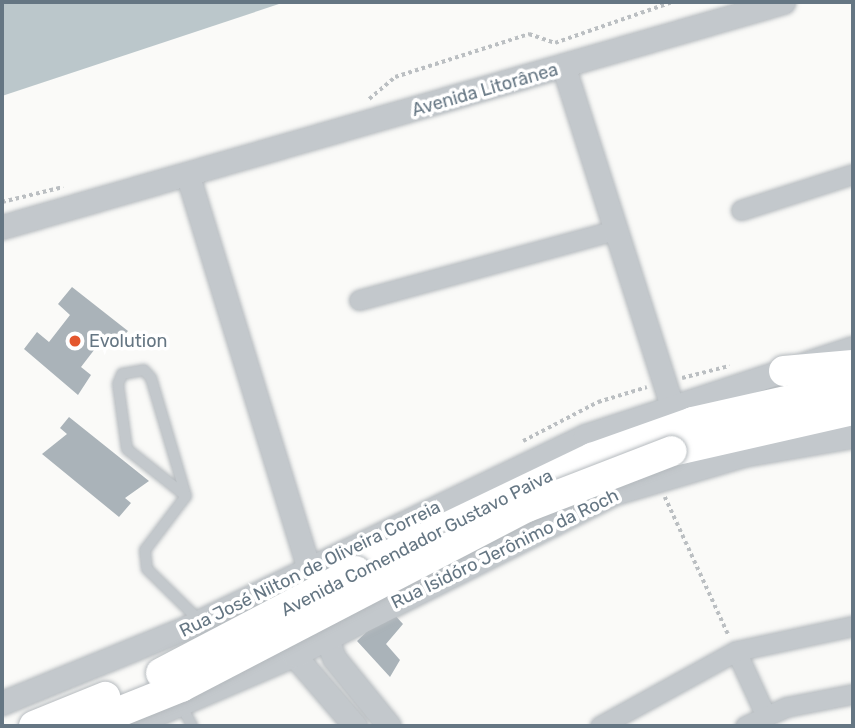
<!DOCTYPE html>
<meta charset="utf-8">
<style>
body{margin:0}
#map{position:relative;width:855px;height:728px;overflow:hidden;background:#fafaf8;font-family:Rubik,sans-serif}
div>[style]{position:absolute}
[style*='--x']{left:calc(var(--x)*1px);top:calc(var(--y)*1px);width:calc(var(--w)*1px);rotate:calc(var(--a)*1deg)}
.water>*{inset:0;background:#bbc7cb}
.building>*{inset:0;background:#aab3b9}
.path>*{height:3.5px;margin-top:-1.75px;transform-origin:0;background:repeating-linear-gradient(90deg,#bbbfc2 0 3.5px,transparent 0 7px)}
.roads{filter:drop-shadow(0 0 2px #b5babe) drop-shadow(0 0 2px #b5babe)}
.service>*{height:10px;margin:-5px;padding:0 5px;transform-origin:5px;border-radius:5px;background:#c3c8cc}
.minor>*{height:19px;margin:-9.5px;padding:0 9.5px;transform-origin:9.5px;border-radius:9.5px;background:#c3c8cc}
.tertiary>*{height:23px;margin:-11.5px;padding:0 11.5px;transform-origin:11.5px;border-radius:11.5px;background:#c3c8cc}
.primary>*{height:30px;margin:-15px;padding:0 15px;transform-origin:15px;border-radius:15px;background:#fff}
.bridges{filter:drop-shadow(0 0 2px #b5babe) drop-shadow(0 0 2px #b5babe)}
.primary-bridge>*{height:30px;margin:-15px;padding:0 15px;transform-origin:15px;border-radius:15px;background:#fff}
.dots>*{width:19px;height:19px;translate:-50% -50%;box-sizing:border-box;border:4px solid #fff;border-radius:50%}
span{translate:-50% -50%;white-space:nowrap;text-align:center;line-height:1.15;-webkit-text-stroke:7px #fff;paint-order:stroke}
.street-label{font-size:18px;color:#657683}
.poi-label{font-size:18px;color:#657683}
.left{translate:0 -50%;text-align:left}
.frame{position:absolute;inset:0;border:4px solid #657683;pointer-events:none}
</style>
<div id="map">
<div class="water">
<i style="clip-path:polygon(2px 2px,285px 2px,2px 96px)"></i>
</div>
<div class="building">
<i style="clip-path:polygon(72px 287px,128px 331px,111px 349px,101px 341px,81px 367px,91px 375px,78px 395px,24px 349px,37px 332px,49px 342px,70px 315px,58px 304px)"></i>
<i style="clip-path:polygon(69px 417px,149px 481px,125px 498px,131px 503px,119px 517px,42px 454px,67px 434px,60px 428px)"></i>
<i style="clip-path:polygon(390px 610px,403px 624px,386px 644px,400px 660px,390px 677px,357px 641px)"></i>
</div>
<div class="path">
<i style="--x:369;--y:99;--w:34;--a:-40"></i>
<i style="--x:395;--y:77;--w:141;--a:-17.8"></i>
<i style="--x:529;--y:34;--w:28;--a:19"></i>
<i style="--x:555;--y:43;--w:124;--a:-19.3"></i>
<i style="--x:2;--y:202;--w:63;--a:-13.8"></i>
<i style="--x:682;--y:378;--w:49;--a:-14.3"></i>
<i style="--x:523;--y:441;--w:85;--a:-27.5"></i>
<i style="--x:598;--y:402;--w:51;--a:-17"></i>
<i style="--x:665;--y:497;--w:153;--a:65.3"></i>
</div>
<div class="roads">
<div class="service">
<i style="--x:144;--y:370;--w:11;--a:49"></i>
<i style="--x:151;--y:378;--w:123;--a:73.5"></i>
<i style="--x:186;--y:496;--w:75;--a:-141.5"></i>
<i style="--x:127;--y:449;--w:66;--a:-97.9"></i>
<i style="--x:118;--y:384;--w:11;--a:-68"></i>
<i style="--x:122;--y:374;--w:22;--a:-10"></i>
<i style="--x:186;--y:496;--w:68;--a:127.2"></i>
<i style="--x:145;--y:550;--w:19;--a:84"></i>
<i style="--x:147;--y:569;--w:73;--a:44.4"></i>
<i style="--x:181;--y:705;--w:24;--a:62"></i>
</div>
<div class="minor">
<i style="--x:741;--y:210;--w:118;--a:-17.8"></i>
<i style="--x:359;--y:300;--w:265;--a:-15.3"></i>
<i style="--x:736;--y:651;--w:69;--a:65.3"></i>
<i style="--x:600;--y:726;--w:155;--a:-28.9"></i>
<i style="--x:736;--y:651;--w:120;--a:-12.1"></i>
<i style="--x:745;--y:726;--w:45;--a:-24.9"></i>
<i style="--x:786;--y:707;--w:68;--a:-11"></i>
</div>
<div class="tertiary">
<i style="--x:564;--y:68;--w:353;--a:72.3"></i>
<i style="--x:188;--y:176;--w:425;--a:72.9"></i>
<i style="--x:2;--y:227;--w:813;--a:-16.07"></i>
<i style="--x:322;--y:625;--w:35;--a:70"></i>
<i style="--x:334;--y:658;--w:87;--a:51"></i>
<i style="--x:289;--y:641;--w:15;--a:70"></i>
<i style="--x:294;--y:655;--w:94;--a:49.3"></i>
<i style="--x:2;--y:703;--w:201;--a:-22.2"></i>
<i style="--x:188;--y:627;--w:441;--a:-25.7"></i>
<i style="--x:585;--y:436;--w:282;--a:-18.2"></i>
<i style="--x:129;--y:726;--w:180;--a:-23.3"></i>
<i style="--x:294;--y:655;--w:360;--a:-26.8"></i>
<i style="--x:615;--y:493;--w:134;--a:-16.5"></i>
<i style="--x:743;--y:455;--w:112;--a:-9.8"></i>
</div>
<div class="primary">
<i style="--x:784;--y:371;--w:69;--a:-5"></i>
<i style="--x:672;--y:451;--w:186;--a:-12.8"></i>
<i style="--x:356;--y:571;--w:262;--a:-25.6"></i>
<i style="--x:592;--y:458;--w:107;--a:-19.6"></i>
<i style="--x:693;--y:422;--w:164;--a:-12.7"></i>
</div>
</div>
<div class="bridges">
<div class="primary-bridge">
<i style="--x:161;--y:673;--w:220;--a:-27.6"></i>
<i style="--x:34;--y:726;--w:77;--a:-22.2"></i>
<i style="--x:84;--y:726;--w:105;--a:-21.9"></i>
<i style="--x:181;--y:687;--w:390;--a:-27.5"></i>
<i style="--x:527;--y:507;--w:155;--a:-21.1"></i>
</div>
</div>
<div class="dots">
<i style="left:75px;top:341px;background:#e4572e"></i>
</div>
<div class="street-label">
<span style="left:485px;top:90px;rotate:-16deg">Avenida Litorânea</span>
<span style="left:417px;top:543px;rotate:-27deg">Avenida Comendador Gustavo Paiva</span>
<span style="left:505px;top:549px;rotate:-26deg">Rua Isidóro Jerônimo da Roch</span>
<span style="left:310px;top:569px;rotate:-26deg">Rua José Nilton de Oliveira Correia</span>
</div>
<div class="poi-label">
<span class="left" style="left:89px;top:341px">Evolution</span>
</div>
<div class="frame"></div>
</div>
